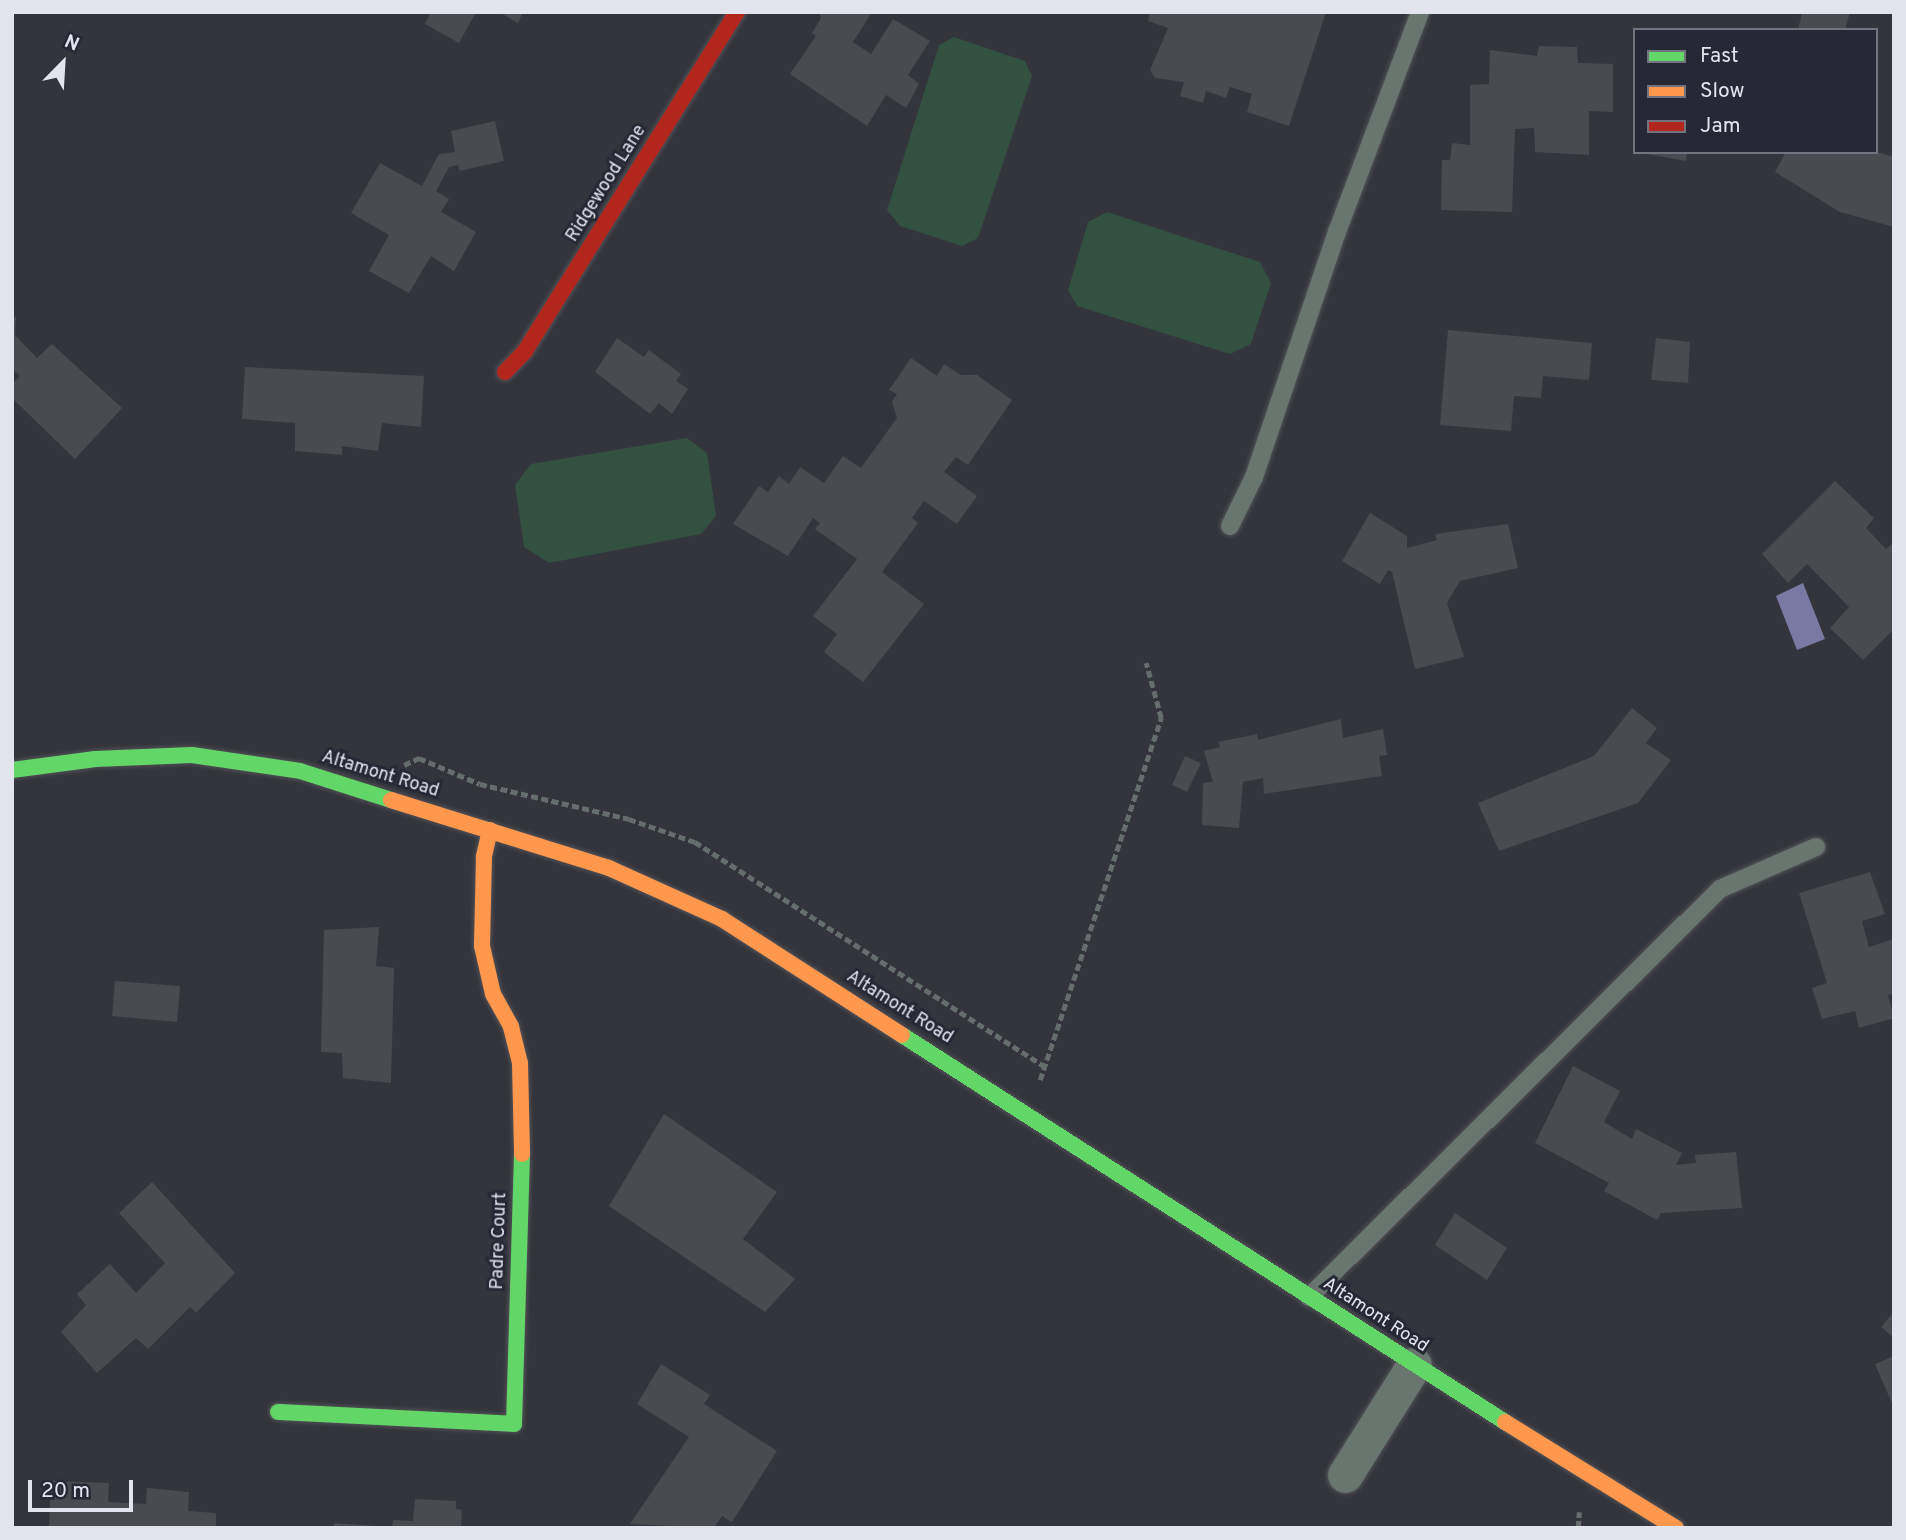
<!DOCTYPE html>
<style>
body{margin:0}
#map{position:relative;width:1906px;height:1540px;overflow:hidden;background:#34343c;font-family:Overpass,sans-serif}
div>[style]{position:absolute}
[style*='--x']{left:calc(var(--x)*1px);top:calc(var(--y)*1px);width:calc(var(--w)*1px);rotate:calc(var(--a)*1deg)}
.green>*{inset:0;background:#325141}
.water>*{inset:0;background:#7979a4}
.building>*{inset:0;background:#4a4b51}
.path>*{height:4.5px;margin-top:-2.25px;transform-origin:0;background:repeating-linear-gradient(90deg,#656e6c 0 7px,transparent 0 10.5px)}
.roads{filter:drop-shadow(0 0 2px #515157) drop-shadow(0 0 2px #515157)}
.lane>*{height:18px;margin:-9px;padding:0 9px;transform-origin:9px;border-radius:9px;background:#69756f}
.street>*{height:35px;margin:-17.5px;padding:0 17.5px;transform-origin:17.5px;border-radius:17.5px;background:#69756f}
.fast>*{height:16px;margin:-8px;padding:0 8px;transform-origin:8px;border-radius:8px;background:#63d668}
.slow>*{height:16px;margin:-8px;padding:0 8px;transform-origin:8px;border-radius:8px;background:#ff974d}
.jam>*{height:16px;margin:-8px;padding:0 8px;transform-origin:8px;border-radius:8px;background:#b3261e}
span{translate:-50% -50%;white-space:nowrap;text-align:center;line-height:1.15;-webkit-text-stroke:6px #272835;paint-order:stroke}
.street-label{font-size:18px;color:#e3e4ed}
.frame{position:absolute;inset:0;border:14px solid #e3e4ed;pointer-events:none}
.legend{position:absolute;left:1633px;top:28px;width:245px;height:126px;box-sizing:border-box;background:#272835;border:2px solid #72737f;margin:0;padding:9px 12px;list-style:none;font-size:21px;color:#e3e4ed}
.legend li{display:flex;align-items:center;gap:14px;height:35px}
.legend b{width:35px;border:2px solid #72737f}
.north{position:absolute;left:28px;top:28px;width:70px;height:70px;-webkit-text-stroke:5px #272835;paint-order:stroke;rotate:24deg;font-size:19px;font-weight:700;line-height:28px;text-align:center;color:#e3e4ed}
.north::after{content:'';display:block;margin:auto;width:24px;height:32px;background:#e3e4ed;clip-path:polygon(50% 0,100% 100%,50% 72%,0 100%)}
.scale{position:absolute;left:28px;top:1480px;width:105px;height:32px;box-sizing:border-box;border:4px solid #e3e4ed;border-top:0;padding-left:9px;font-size:21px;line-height:24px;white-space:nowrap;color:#e3e4ed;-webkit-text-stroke:5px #272835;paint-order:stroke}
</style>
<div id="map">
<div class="green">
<i style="clip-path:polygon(954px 37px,1025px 61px,1032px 76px,978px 238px,962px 246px,900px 226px,887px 210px,939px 45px)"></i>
<i style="clip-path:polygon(1107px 212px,1260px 262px,1271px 283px,1251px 344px,1230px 354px,1077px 306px,1068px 290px,1088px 222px)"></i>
<i style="clip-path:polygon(687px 438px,707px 453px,716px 516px,701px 534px,549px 563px,524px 547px,515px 485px,531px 464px)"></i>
</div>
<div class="water">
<i style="clip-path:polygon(1803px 583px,1825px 639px,1797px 650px,1776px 596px)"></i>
</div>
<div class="building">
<i style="clip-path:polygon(431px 12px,476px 12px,459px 43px,425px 24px)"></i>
<i style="clip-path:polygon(499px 12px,523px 12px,518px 23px)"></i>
<i style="clip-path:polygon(819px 12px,872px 12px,853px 42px,871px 54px,893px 19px,930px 41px,908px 75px,919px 84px,906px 108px,886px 95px,867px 126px,790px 74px,816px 36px,812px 33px,821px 18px)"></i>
<i style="clip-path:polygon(1150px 12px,1326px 12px,1289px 126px,1247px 112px,1252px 94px,1230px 87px,1226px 98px,1206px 91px,1203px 103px,1180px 96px,1184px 82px,1155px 78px,1150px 70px,1168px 28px,1148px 21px)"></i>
<i style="clip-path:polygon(1802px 12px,1850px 12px,1845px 30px,1798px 30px)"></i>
<i style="clip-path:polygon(1539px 46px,1577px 47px,1578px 63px,1613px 64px,1613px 112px,1589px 111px,1589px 155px,1535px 152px,1534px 128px,1515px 129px,1512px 212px,1441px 210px,1442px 160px,1450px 160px,1452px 143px,1470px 145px,1470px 85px,1489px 84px,1490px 50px,1537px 56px)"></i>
<i style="clip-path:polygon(495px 121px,504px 161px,459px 171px,458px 165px,449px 167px,436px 191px,449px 199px,441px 212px,476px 232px,454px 271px,431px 256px,409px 293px,369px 271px,389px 235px,351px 213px,380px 163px,422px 186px,439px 154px,455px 152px,451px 131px)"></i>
<i style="clip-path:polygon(1636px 152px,1687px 152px,1686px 161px)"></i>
<i style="clip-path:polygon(1786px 152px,1876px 152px,1894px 157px,1894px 227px,1840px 212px,1775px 172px)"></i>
<i style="clip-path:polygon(12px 316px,16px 317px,15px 335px,37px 358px,52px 344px,122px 408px,75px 459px,12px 398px,12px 384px,20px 376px,12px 369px)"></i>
<i style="clip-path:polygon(1448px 330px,1592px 343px,1589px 380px,1543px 376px,1541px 398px,1514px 396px,1511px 431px,1440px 425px)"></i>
<i style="clip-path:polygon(617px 338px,644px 357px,649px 350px,681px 374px,676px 381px,688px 389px,672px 414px,659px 403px,650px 414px,595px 372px)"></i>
<i style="clip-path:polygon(1656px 338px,1690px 342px,1688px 383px,1651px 380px)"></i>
<i style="clip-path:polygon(911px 358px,937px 376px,944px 364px,961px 375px,977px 375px,1012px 400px,968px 465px,956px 457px,944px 472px,977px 496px,957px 524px,924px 501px,912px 518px,918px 523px,882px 572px,924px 604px,863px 682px,824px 652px,837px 634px,813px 616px,857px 559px,815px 529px,820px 523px,813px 518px,788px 556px,733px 524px,759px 486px,768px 492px,779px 476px,789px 484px,800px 467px,824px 483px,843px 456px,861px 468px,897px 418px,892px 402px,897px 394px,889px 390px)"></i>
<i style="clip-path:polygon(245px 367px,424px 376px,421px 427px,382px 423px,378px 451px,342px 446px,342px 455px,295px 451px,295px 423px,242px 419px)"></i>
<i style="clip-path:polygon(1835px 481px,1874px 518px,1866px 528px,1886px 549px,1894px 542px,1894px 629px,1863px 660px,1830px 628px,1849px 607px,1807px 564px,1788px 583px,1762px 554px)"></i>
<i style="clip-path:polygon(1370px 513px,1407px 536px,1407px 548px,1437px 540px,1435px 534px,1508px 524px,1518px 568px,1460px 581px,1447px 603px,1464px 657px,1415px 669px,1392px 572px,1388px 570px,1380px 584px,1342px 561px)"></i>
<i style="clip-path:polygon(1632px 708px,1657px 728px,1646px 743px,1671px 760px,1638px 803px,1499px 851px,1478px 803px,1594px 756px)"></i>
<i style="clip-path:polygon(1341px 719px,1343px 738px,1383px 729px,1387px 755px,1379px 756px,1382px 776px,1264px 794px,1263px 778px,1243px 782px,1239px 828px,1202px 825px,1203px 783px,1213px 782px,1204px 751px,1220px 747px,1218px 742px,1257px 734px,1258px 740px)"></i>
<i style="clip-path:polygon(1185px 756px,1201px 763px,1187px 792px,1172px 785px)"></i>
<i style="clip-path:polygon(1870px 872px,1885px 914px,1862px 921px,1869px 947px,1894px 939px,1894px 993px,1888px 995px,1894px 1018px,1859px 1028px,1855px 1011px,1822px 1019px,1812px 988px,1827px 983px,1799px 893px)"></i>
<i style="clip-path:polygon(379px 927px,376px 966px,394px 968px,391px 1083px,343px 1078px,342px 1053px,321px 1052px,324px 930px)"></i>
<i style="clip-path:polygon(115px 981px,180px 986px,177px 1022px,112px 1016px)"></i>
<i style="clip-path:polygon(1573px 1066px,1620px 1091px,1604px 1122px,1632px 1139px,1636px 1129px,1682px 1153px,1676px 1165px,1696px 1163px,1695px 1155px,1736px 1152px,1742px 1208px,1661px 1213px,1657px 1220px,1604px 1191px,1609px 1183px,1535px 1143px)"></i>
<i style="clip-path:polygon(664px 1114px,777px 1192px,743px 1239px,795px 1279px,765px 1312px,609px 1206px)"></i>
<i style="clip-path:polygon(152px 1182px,235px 1273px,196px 1313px,190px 1307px,148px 1349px,136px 1338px,97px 1373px,61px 1332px,86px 1305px,77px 1294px,110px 1264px,136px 1293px,165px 1263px,119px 1213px)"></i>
<i style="clip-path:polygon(1455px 1213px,1507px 1248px,1487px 1280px,1435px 1245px)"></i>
<i style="clip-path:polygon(1894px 1312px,1894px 1338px,1881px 1327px)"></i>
<i style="clip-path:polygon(1894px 1356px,1894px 1408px,1875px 1364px)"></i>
<i style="clip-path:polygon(661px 1364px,710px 1395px,704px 1404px,777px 1451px,732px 1522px,722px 1516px,714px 1528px,630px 1524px,689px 1437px,637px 1404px)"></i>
<i style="clip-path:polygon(51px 1481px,109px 1483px,108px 1502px,146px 1504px,147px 1488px,189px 1492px,188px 1511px,216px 1513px,216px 1528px,49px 1528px)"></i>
<i style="clip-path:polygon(415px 1499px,456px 1501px,456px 1509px,462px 1510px,461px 1528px,392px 1528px,393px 1520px,413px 1521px)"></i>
<i style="clip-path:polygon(334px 1523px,376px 1526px,376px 1528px,334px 1528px)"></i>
</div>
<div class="path">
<i style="--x:404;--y:765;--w:17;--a:-25"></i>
<i style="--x:419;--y:758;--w:66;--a:23.1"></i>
<i style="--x:480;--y:784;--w:153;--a:13.2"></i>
<i style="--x:629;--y:819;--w:70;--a:19.2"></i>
<i style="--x:695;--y:842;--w:415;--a:32.7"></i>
<i style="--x:1040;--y:1080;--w:382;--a:-71.5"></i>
<i style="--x:1161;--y:718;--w:57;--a:-105.3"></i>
<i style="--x:1578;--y:1528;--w:16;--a:-86"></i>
</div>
<div class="roads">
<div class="lane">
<i style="--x:1230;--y:526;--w:55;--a:-63.9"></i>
<i style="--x:1254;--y:477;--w:259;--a:-71.3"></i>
<i style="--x:1337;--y:232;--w:235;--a:-69.3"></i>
<i style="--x:1309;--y:1297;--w:579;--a:-44.79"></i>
<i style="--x:1720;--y:889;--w:105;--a:-23.6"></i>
</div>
<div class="street">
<i style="--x:1345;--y:1475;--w:130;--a:-57.9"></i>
</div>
<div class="fast">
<i style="--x:12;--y:770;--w:84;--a:-7.5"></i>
<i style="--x:95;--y:759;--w:97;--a:-2.4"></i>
<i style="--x:192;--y:755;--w:109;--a:8.4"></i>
<i style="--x:300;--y:771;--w:96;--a:17.7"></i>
<i style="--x:902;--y:1035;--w:717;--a:32.69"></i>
<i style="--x:278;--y:1412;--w:236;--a:2.9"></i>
<i style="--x:514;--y:1424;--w:270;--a:-88.3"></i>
</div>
<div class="slow">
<i style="--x:391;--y:800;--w:228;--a:17.3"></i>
<i style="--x:609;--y:868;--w:124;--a:24.3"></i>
<i style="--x:722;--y:919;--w:214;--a:32.8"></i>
<i style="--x:490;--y:830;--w:28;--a:103"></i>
<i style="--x:484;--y:857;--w:89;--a:91.3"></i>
<i style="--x:482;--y:946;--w:49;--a:77.1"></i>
<i style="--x:493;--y:994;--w:38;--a:61"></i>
<i style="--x:511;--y:1027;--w:37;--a:76"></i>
<i style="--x:520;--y:1063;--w:91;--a:88.7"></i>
<i style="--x:1505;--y:1422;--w:201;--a:31.8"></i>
</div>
<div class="jam">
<i style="--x:505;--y:372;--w:29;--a:-46"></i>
<i style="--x:525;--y:351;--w:400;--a:-58"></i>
</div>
</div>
<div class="street-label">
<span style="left:607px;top:184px;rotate:-58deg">Ridgewood Lane</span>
<span style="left:380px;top:775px;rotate:17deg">Altamont Road</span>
<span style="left:899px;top:1008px;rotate:32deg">Altamont Road</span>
<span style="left:500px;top:1241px;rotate:-88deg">Padre Court</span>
<span style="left:1375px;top:1316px;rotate:33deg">Altamont Road</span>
</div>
<div class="frame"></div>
<ul class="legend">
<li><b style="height:9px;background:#63d668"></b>Fast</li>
<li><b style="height:9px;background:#ff974d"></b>Slow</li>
<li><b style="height:9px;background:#b3261e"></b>Jam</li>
</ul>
<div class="north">N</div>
<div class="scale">20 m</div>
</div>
